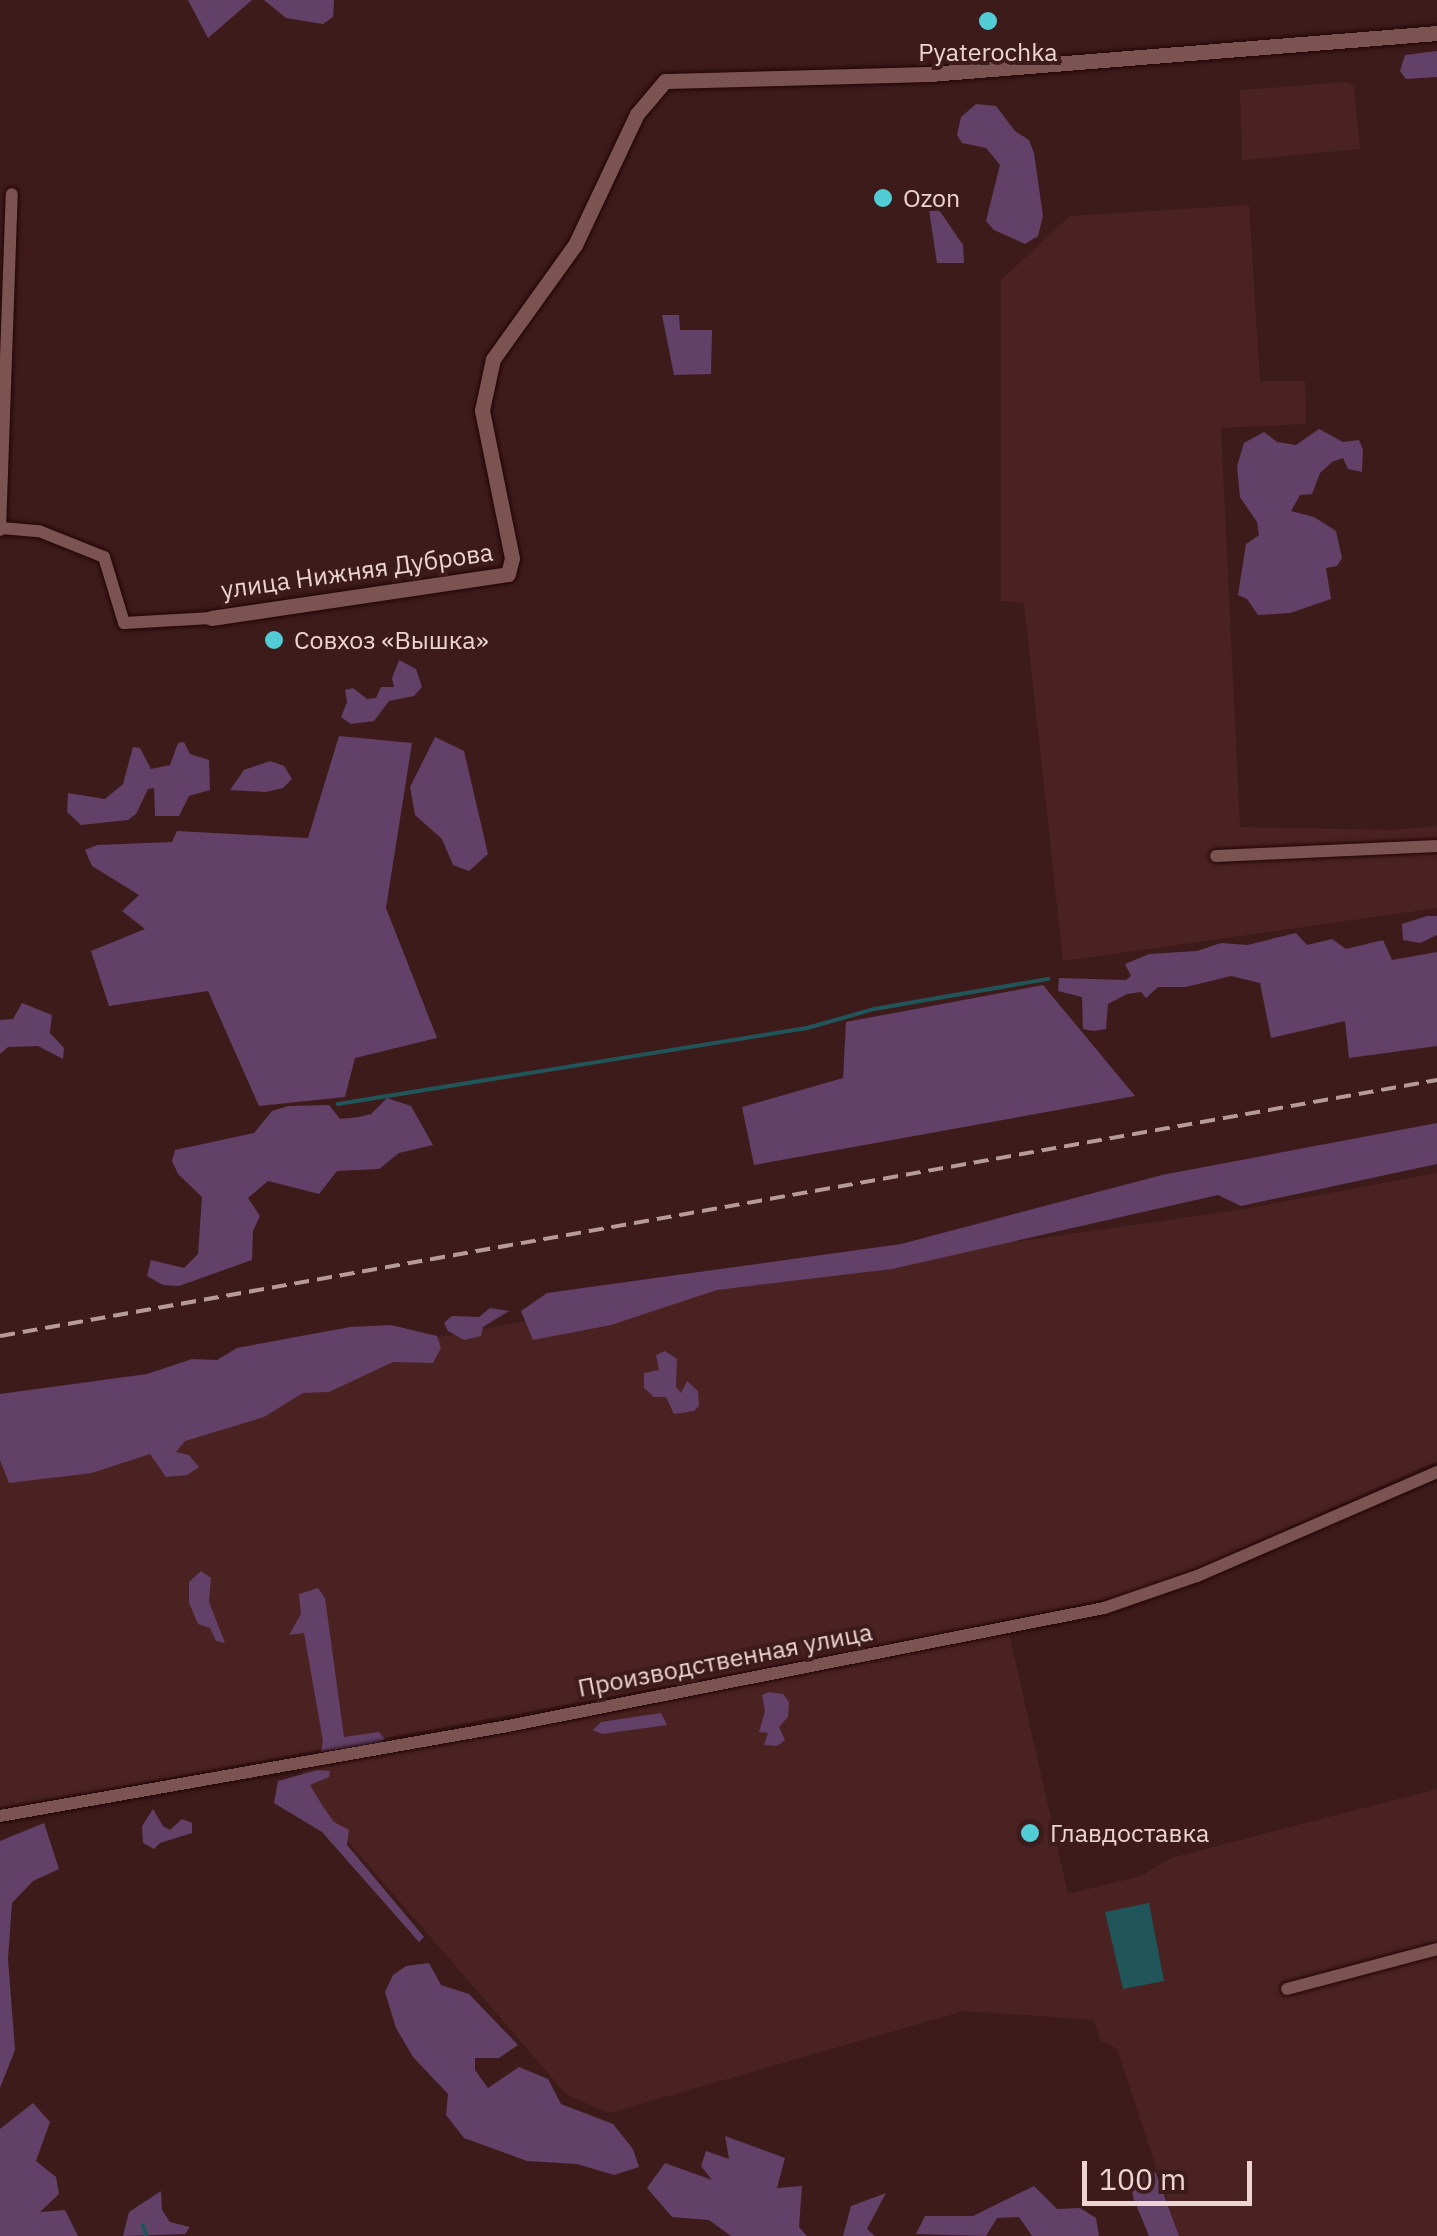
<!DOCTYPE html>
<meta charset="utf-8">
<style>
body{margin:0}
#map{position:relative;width:1437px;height:2236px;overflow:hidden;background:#3d1b1a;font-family:"IBM Plex Sans",sans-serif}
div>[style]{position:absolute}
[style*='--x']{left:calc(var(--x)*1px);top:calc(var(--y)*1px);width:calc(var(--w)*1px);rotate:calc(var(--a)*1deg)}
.built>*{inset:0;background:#4b2222}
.green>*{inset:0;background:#624067}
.water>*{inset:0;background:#20565a}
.stream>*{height:4px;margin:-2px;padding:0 2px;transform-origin:2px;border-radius:2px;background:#20565a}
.roads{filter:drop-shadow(0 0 2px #220405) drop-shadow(0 0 2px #220405)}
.minor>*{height:12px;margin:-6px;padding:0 6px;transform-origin:6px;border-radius:6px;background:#7b5351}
.tertiary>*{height:15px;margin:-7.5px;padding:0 7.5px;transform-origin:7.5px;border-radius:7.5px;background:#7b5351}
.rail>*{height:4px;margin-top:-2px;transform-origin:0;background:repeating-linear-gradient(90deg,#b69b99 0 15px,transparent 0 23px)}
.dots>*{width:28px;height:28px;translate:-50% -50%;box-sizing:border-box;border:5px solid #3d1b1a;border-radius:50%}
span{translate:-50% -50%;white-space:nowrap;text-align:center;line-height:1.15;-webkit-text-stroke:8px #3d1b1a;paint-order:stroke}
.poi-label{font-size:25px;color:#ecd4d2}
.left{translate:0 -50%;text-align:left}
.street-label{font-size:25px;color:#ecd4d2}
.scale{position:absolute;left:1082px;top:2161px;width:170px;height:45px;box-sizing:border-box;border:5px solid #ecd4d2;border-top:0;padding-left:12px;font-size:30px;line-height:35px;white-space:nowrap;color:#ecd4d2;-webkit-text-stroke:8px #3d1b1a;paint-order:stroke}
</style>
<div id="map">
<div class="built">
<i style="clip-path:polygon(1349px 82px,1354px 87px,1360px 149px,1242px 160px,1240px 90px)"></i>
<i style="clip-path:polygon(1249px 205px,1260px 381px,1305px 381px,1306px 424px,1221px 428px,1240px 827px,1392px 830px,1437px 826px,1437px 908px,1063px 961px,1024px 603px,1001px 601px,1001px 280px,1070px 216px)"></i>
<i style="clip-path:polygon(1437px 1173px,1437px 1461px,1208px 1564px,1141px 1592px,818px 1658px,0 1809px,0 1419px,740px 1281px,1245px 1209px)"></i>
<i style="clip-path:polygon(1009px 1633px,1068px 1894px,1141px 1876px,1171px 1858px,1437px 1789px,1437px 2236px,1179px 2236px,1117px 2049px,1100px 2040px,1094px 2020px,964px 2011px,609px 2113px,567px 2095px,300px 1786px,303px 1767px,538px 1727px)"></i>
</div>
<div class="green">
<i style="clip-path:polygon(188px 0,252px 0,208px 38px)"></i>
<i style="clip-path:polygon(264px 0,334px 0,333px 17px,323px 24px,286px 18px)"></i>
<i style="clip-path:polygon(1437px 51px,1437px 77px,1406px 79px,1400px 71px,1405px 55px)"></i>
<i style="clip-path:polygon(976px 104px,996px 106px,1015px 131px,1029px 140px,1034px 153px,1043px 216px,1038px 236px,1025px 244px,994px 230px,986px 221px,1000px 165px,986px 148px,962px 143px,957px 135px,961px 117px)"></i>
<i style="clip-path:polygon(929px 210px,939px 210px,963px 245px,964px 263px,937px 263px)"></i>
<i style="clip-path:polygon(662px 315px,679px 315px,680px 330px,712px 330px,711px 374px,674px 375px)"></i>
<i style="clip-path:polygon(1319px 429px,1343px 442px,1359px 440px,1363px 450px,1362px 472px,1348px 469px,1343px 458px,1332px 462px,1320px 473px,1312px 494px,1300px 495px,1291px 511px,1314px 517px,1336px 531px,1342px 558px,1337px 566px,1326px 568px,1331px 599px,1290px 613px,1258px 615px,1247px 599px,1238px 595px,1246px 544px,1259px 535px,1257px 522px,1240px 497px,1237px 466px,1244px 443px,1264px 432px,1277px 442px,1296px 445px)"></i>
<i style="clip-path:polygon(399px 660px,416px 669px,422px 687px,414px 696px,389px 701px,374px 721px,351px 724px,341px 717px,347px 702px,345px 690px,353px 688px,367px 699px,376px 698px,381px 687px,394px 687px,392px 678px)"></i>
<i style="clip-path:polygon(339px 736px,412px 743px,386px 908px,437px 1038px,355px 1058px,345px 1097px,259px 1106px,208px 991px,109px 1006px,91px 951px,145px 929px,122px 911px,139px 895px,92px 866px,85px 850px,97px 845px,172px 842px,177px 831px,308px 838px)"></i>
<i style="clip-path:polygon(435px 737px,464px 751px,488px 854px,469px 871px,453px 865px,442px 839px,415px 815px,410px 787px)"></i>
<i style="clip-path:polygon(184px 742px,190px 754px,209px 760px,210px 790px,189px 796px,179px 816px,155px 816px,154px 788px,148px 789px,136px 814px,128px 820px,81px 825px,67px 812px,68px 793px,105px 799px,123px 784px,133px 747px,140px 748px,151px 769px,170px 765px,178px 743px)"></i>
<i style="clip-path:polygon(270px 761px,284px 766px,292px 779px,283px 788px,266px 792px,230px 790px,244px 770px)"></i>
<i style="clip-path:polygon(1427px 916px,1437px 916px,1437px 935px,1420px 943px,1403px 940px,1402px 924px)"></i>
<i style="clip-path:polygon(1296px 933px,1307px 945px,1332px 939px,1346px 949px,1383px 940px,1392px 960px,1437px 952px,1437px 1046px,1349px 1058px,1345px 1021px,1271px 1038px,1260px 983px,1231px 976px,1186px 987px,1158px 987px,1146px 998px,1141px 992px,1127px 994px,1108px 1004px,1106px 1029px,1094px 1031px,1083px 1029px,1082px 997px,1058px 991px,1059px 978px,1126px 980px,1131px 976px,1125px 964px,1149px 954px,1197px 951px,1221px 943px,1247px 945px)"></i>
<i style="clip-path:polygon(1043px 985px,1135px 1096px,754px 1165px,742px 1107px,843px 1078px,846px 1022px)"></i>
<i style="clip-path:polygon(22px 1003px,52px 1015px,50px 1033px,64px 1048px,63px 1059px,38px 1046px,8px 1047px,0 1054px,0 1020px,13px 1019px)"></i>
<i style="clip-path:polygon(387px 1098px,411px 1106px,433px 1145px,399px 1153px,379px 1169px,337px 1171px,319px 1194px,268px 1181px,248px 1198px,260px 1216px,253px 1231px,252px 1260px,179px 1286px,163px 1285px,147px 1276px,151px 1260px,184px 1268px,198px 1254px,202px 1197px,178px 1174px,172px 1161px,175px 1150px,254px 1133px,272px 1111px,288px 1106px,329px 1105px,340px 1119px,359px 1117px,371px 1114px)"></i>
<i style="clip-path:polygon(1437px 1123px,1437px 1164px,1241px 1206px,1218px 1195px,892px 1269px,717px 1290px,611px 1325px,533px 1340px,521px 1311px,547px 1293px,901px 1244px,1162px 1175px)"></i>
<i style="clip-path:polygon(490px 1308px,509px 1311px,483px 1327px,481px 1336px,464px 1340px,448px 1331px,444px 1323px,452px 1316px,479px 1317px)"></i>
<i style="clip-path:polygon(391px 1325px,437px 1336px,441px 1348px,433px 1363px,393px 1362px,329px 1392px,303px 1393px,264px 1417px,185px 1441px,176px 1452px,189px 1455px,199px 1467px,187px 1475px,166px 1477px,150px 1454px,92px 1473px,9px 1483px,0 1460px,0 1394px,147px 1374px,192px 1359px,217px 1360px,237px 1348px,350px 1327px)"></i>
<i style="clip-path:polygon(665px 1351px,677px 1359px,676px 1387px,681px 1393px,687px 1381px,698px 1391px,699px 1406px,694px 1411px,674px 1414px,666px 1397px,654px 1397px,644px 1388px,644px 1373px,659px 1370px,656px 1355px)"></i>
<i style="clip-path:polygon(201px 1571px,211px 1578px,209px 1602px,225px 1643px,216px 1641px,210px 1628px,198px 1624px,189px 1603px,189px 1582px)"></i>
<i style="clip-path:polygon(318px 1588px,325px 1598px,344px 1737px,379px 1732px,385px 1739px,376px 1745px,321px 1752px,323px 1741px,304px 1633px,289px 1635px,301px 1614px,299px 1594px)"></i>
<i style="clip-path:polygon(769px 1692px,783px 1694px,789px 1702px,788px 1717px,779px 1727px,785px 1740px,777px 1746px,764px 1745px,768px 1733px,759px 1732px,765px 1711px,762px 1695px)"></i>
<i style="clip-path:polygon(661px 1713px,667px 1725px,602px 1734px,593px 1730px,601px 1722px)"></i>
<i style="clip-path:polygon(317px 1770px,330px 1771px,329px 1777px,310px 1785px,322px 1805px,334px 1822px,349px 1830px,347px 1845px,424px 1937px,419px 1942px,322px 1832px,274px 1803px,278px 1781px)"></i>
<i style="clip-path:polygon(153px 1809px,163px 1826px,170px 1830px,182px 1819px,192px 1823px,192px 1833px,160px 1843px,154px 1849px,143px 1843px,142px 1826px)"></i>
<i style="clip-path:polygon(44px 1823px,59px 1869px,33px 1881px,12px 1903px,8px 1959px,15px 2050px,0 2088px,0 1841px)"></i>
<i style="clip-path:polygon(429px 1963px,441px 1985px,469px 1994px,518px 2045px,499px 2058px,475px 2058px,475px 2070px,488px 2088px,519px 2067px,548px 2079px,561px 2104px,613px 2124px,633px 2149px,639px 2167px,614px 2175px,577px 2164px,527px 2161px,464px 2138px,446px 2115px,448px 2094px,413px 2057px,396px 2028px,385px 1992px,393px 1975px,406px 1966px)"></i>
<i style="clip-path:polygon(33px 2103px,50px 2122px,36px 2161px,56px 2177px,59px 2194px,40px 2212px,65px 2210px,78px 2236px,0 2236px,0 2129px)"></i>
<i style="clip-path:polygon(725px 2136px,785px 2158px,777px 2188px,802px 2186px,799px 2227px,807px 2236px,731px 2236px,709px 2220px,672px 2217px,647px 2188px,665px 2163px,712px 2180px,701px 2166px,706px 2151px,729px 2159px)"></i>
<i style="clip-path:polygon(1144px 2169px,1156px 2173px,1179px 2236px,1149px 2236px,1133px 2197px,1130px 2175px)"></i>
<i style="clip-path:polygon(1034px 2186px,1057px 2209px,1080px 2208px,1096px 2218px,1099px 2236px,1032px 2236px,1019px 2217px,997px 2218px,986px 2236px,916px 2234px,925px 2216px,973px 2216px)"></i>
<i style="clip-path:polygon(161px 2191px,162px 2210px,170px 2222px,190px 2227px,185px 2234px,123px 2236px,129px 2212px)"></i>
<i style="clip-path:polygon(886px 2193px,867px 2229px,875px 2236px,843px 2236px,851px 2206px)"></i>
</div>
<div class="water">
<i style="clip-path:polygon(1149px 1903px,1164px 1981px,1123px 1989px,1105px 1912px)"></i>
</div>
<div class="stream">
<i style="--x:338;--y:1104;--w:475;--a:-9.2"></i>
<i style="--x:807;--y:1028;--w:70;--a:-15.8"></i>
<i style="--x:874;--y:1009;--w:177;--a:-9.8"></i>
<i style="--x:143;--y:2225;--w:11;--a:75"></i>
</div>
<div class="roads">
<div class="minor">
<i style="--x:1;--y:528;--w:38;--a:5"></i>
<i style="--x:39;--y:531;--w:70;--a:21.8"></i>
<i style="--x:104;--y:557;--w:69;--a:73.1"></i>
<i style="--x:124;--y:623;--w:87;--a:-3.3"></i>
<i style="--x:0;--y:530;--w:336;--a:-88"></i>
<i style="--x:1216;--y:856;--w:221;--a:-2.6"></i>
<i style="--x:0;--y:1816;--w:516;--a:-10.05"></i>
<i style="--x:508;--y:1726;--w:608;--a:-11.2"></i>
<i style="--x:1104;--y:1608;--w:98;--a:-19"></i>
<i style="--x:1197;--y:1576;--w:262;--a:-23.4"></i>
<i style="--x:1287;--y:1989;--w:155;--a:-14.9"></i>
</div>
<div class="tertiary">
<i style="--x:211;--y:618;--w:300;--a:-8.4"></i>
<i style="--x:508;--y:574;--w:16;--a:-76"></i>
<i style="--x:512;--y:558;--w:151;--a:-101.5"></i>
<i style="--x:482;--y:410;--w:52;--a:-77.8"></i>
<i style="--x:493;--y:359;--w:140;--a:-54.3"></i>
<i style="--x:575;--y:245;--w:145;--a:-64.7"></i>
<i style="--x:637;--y:114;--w:43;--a:-49.7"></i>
<i style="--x:665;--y:81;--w:265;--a:-1.5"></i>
<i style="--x:930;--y:74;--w:509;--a:-4.62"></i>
</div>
</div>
<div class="rail">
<i style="--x:0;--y:1336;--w:1460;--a:-10.1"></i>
</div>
<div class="dots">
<i style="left:988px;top:21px;background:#52ccd5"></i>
<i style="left:883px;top:198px;background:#52ccd5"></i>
<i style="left:274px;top:640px;background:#52ccd5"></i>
<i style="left:1030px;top:1833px;background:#52ccd5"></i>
</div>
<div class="poi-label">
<span style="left:988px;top:52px">Pyaterochka</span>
<span class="left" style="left:903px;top:198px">Ozon</span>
<span class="left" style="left:294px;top:640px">Совхоз «Вышка»</span>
<span class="left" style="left:1050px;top:1833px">Главдоставка</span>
</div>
<div class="street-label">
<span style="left:357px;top:571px;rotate:-8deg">улица Нижняя Дуброва</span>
<span style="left:725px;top:1660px;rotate:-11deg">Производственная улица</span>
</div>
<div class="scale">100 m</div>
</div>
